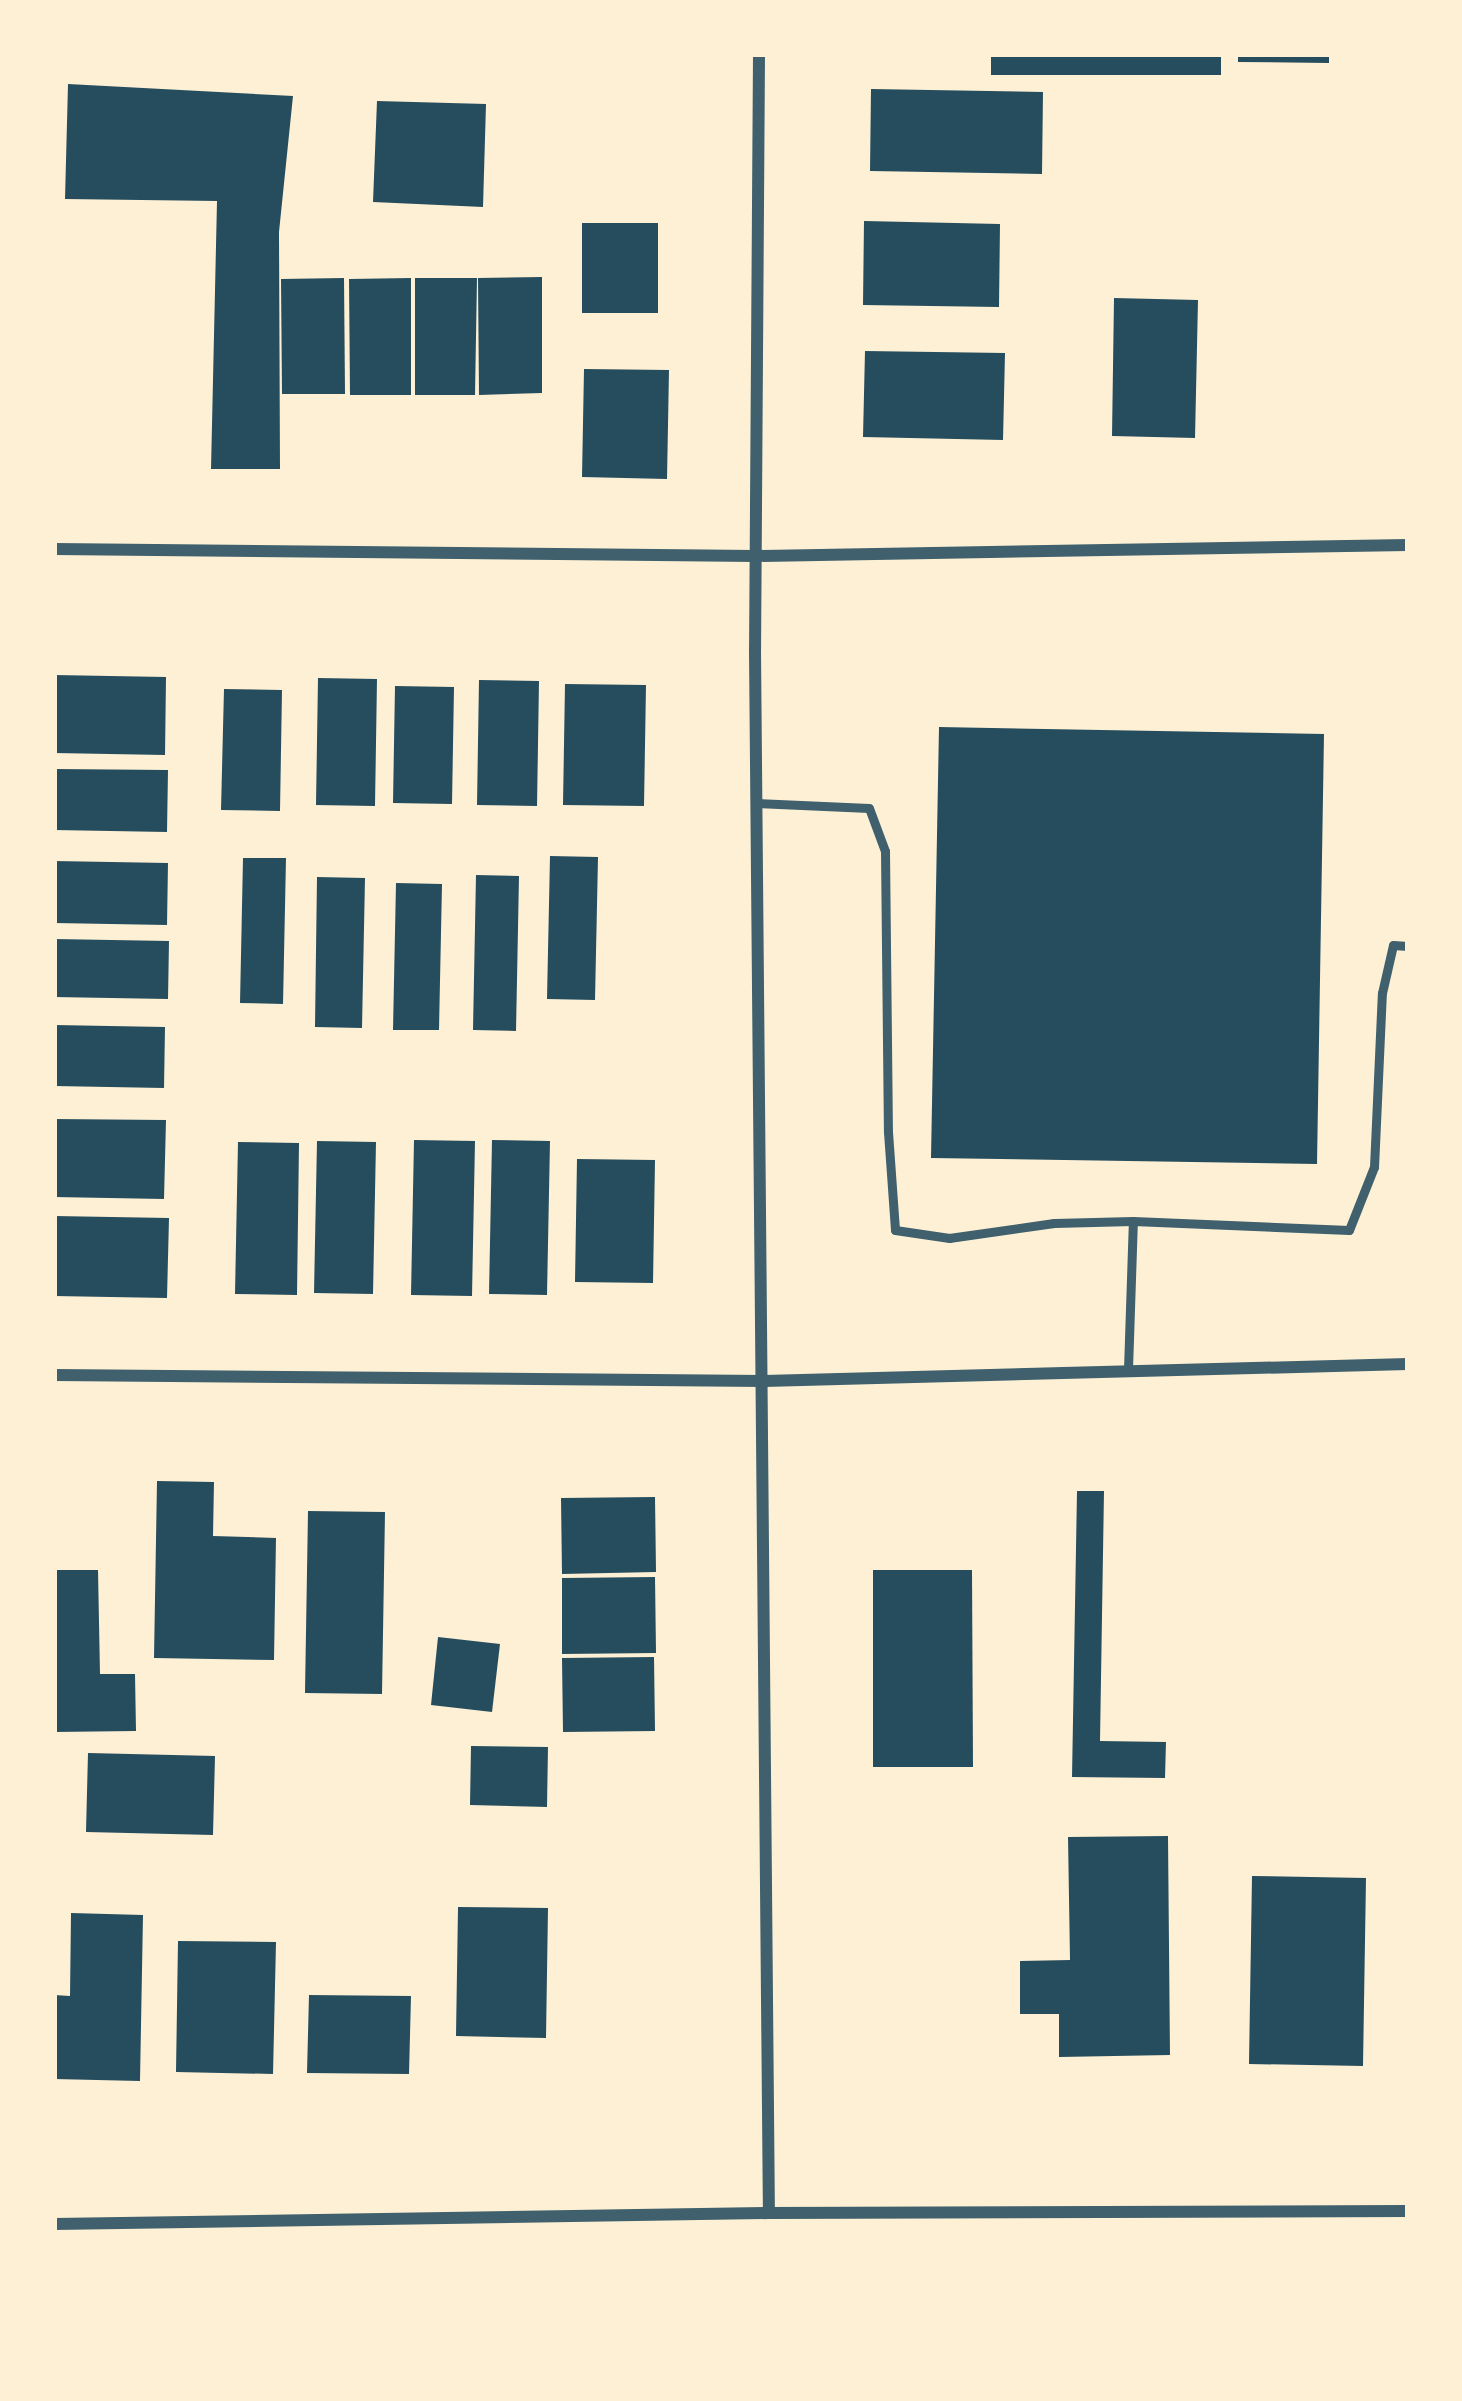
<!DOCTYPE html>
<style>
body{margin:0}
#map{position:relative;width:1462px;height:2401px;overflow:hidden;background:#fdf0d5;font-family:Arial,sans-serif}
div>[style]{position:absolute}
[style*='--x']{left:calc(var(--x)*1px);top:calc(var(--y)*1px);width:calc(var(--w)*1px);rotate:calc(var(--a)*1deg)}
.building>*{inset:0;background:#264d5e}
.service>*{height:9px;margin:-4.5px;padding:0 4.5px;transform-origin:4.5px;border-radius:4.5px;background:#3f606c}
.minor>*{height:12px;margin:-6px;padding:0 6px;transform-origin:6px;border-radius:6px;background:#3f606c}
span{translate:-50% -50%;white-space:nowrap;text-align:center;line-height:1.15;-webkit-text-stroke:10px #fdf0d5;paint-order:stroke}
.frame{position:absolute;inset:0;border:57px solid #fdf0d5;pointer-events:none}
</style>
<div id="map">
<div class="building">
<i style="clip-path:polygon(991px 54px,1221px 54px,1221px 75px,991px 75px)"></i>
<i style="clip-path:polygon(1238px 54px,1329px 54px,1329px 63px,1238px 62px)"></i>
<i style="clip-path:polygon(68px 84px,293px 96px,279px 232px,280px 469px,211px 469px,217px 201px,65px 199px)"></i>
<i style="clip-path:polygon(871px 89px,1043px 92px,1042px 174px,870px 171px)"></i>
<i style="clip-path:polygon(377px 101px,486px 104px,483px 207px,373px 202px)"></i>
<i style="clip-path:polygon(864px 221px,1000px 224px,999px 307px,863px 305px)"></i>
<i style="clip-path:polygon(582px 223px,658px 223px,658px 313px,582px 313px)"></i>
<i style="clip-path:polygon(542px 277px,542px 393px,479px 395px,478px 278px)"></i>
<i style="clip-path:polygon(344px 278px,345px 394px,282px 394px,281px 279px)"></i>
<i style="clip-path:polygon(411px 278px,411px 395px,350px 395px,349px 279px)"></i>
<i style="clip-path:polygon(415px 278px,477px 278px,475px 395px,415px 395px)"></i>
<i style="clip-path:polygon(1114px 298px,1198px 300px,1195px 438px,1112px 436px)"></i>
<i style="clip-path:polygon(865px 351px,1005px 353px,1003px 440px,863px 437px)"></i>
<i style="clip-path:polygon(584px 369px,669px 370px,667px 479px,582px 477px)"></i>
<i style="clip-path:polygon(54px 675px,166px 677px,165px 755px,54px 753px)"></i>
<i style="clip-path:polygon(318px 678px,377px 679px,375px 806px,316px 805px)"></i>
<i style="clip-path:polygon(479px 680px,539px 681px,537px 806px,477px 805px)"></i>
<i style="clip-path:polygon(565px 684px,646px 685px,644px 806px,563px 805px)"></i>
<i style="clip-path:polygon(395px 686px,454px 687px,452px 804px,393px 803px)"></i>
<i style="clip-path:polygon(224px 689px,282px 690px,280px 811px,221px 810px)"></i>
<i style="clip-path:polygon(939px 727px,1324px 734px,1317px 1164px,931px 1158px)"></i>
<i style="clip-path:polygon(54px 769px,168px 770px,167px 832px,54px 830px)"></i>
<i style="clip-path:polygon(550px 856px,598px 857px,595px 1000px,547px 999px)"></i>
<i style="clip-path:polygon(243px 858px,286px 858px,283px 1004px,240px 1003px)"></i>
<i style="clip-path:polygon(54px 861px,168px 863px,167px 925px,54px 923px)"></i>
<i style="clip-path:polygon(476px 875px,519px 876px,516px 1031px,473px 1030px)"></i>
<i style="clip-path:polygon(317px 877px,365px 878px,362px 1028px,315px 1027px)"></i>
<i style="clip-path:polygon(396px 883px,442px 884px,439px 1030px,393px 1030px)"></i>
<i style="clip-path:polygon(54px 939px,169px 941px,168px 999px,54px 997px)"></i>
<i style="clip-path:polygon(54px 1025px,165px 1027px,164px 1088px,54px 1086px)"></i>
<i style="clip-path:polygon(54px 1119px,166px 1120px,164px 1199px,54px 1197px)"></i>
<i style="clip-path:polygon(414px 1140px,475px 1141px,472px 1296px,411px 1295px)"></i>
<i style="clip-path:polygon(492px 1140px,550px 1141px,547px 1295px,489px 1294px)"></i>
<i style="clip-path:polygon(317px 1141px,376px 1142px,373px 1294px,314px 1293px)"></i>
<i style="clip-path:polygon(238px 1142px,299px 1143px,297px 1295px,235px 1294px)"></i>
<i style="clip-path:polygon(577px 1159px,655px 1160px,653px 1283px,575px 1282px)"></i>
<i style="clip-path:polygon(54px 1216px,169px 1218px,167px 1298px,54px 1296px)"></i>
<i style="clip-path:polygon(157px 1481px,214px 1482px,213px 1536px,276px 1538px,274px 1660px,154px 1658px)"></i>
<i style="clip-path:polygon(1077px 1491px,1104px 1491px,1100px 1741px,1166px 1742px,1165px 1778px,1072px 1777px)"></i>
<i style="clip-path:polygon(655px 1497px,656px 1572px,562px 1574px,561px 1498px)"></i>
<i style="clip-path:polygon(308px 1511px,385px 1512px,382px 1694px,305px 1693px)"></i>
<i style="clip-path:polygon(54px 1570px,98px 1570px,100px 1674px,135px 1674px,136px 1731px,54px 1732px)"></i>
<i style="clip-path:polygon(873px 1570px,972px 1570px,973px 1767px,873px 1767px)"></i>
<i style="clip-path:polygon(655px 1577px,656px 1653px,562px 1654px,562px 1578px)"></i>
<i style="clip-path:polygon(438px 1637px,500px 1644px,492px 1712px,431px 1705px)"></i>
<i style="clip-path:polygon(654px 1657px,655px 1731px,563px 1732px,562px 1658px)"></i>
<i style="clip-path:polygon(471px 1746px,548px 1747px,547px 1807px,470px 1805px)"></i>
<i style="clip-path:polygon(88px 1753px,215px 1756px,213px 1835px,86px 1832px)"></i>
<i style="clip-path:polygon(1168px 1836px,1170px 2055px,1059px 2057px,1059px 2014px,1020px 2014px,1020px 1961px,1070px 1960px,1068px 1837px)"></i>
<i style="clip-path:polygon(1252px 1876px,1366px 1878px,1363px 2066px,1249px 2064px)"></i>
<i style="clip-path:polygon(458px 1907px,548px 1908px,546px 2038px,456px 2036px)"></i>
<i style="clip-path:polygon(71px 1913px,143px 1915px,140px 2081px,54px 2079px,54px 1995px,70px 1996px)"></i>
<i style="clip-path:polygon(178px 1941px,276px 1942px,273px 2074px,176px 2072px)"></i>
<i style="clip-path:polygon(309px 1995px,411px 1996px,409px 2074px,307px 2073px)"></i>
</div>
<div class="service">
<i style="--x:757;--y:803;--w:112;--a:2.6"></i>
<i style="--x:869;--y:808;--w:46;--a:69.6"></i>
<i style="--x:885;--y:851;--w:281;--a:89.4"></i>
<i style="--x:888;--y:1132;--w:98;--a:85.9"></i>
<i style="--x:895;--y:1230;--w:55;--a:8.4"></i>
<i style="--x:949;--y:1238;--w:106;--a:-8.1"></i>
<i style="--x:1054;--y:1223;--w:79;--a:-1.5"></i>
<i style="--x:1128;--y:1369;--w:148;--a:-88.1"></i>
<i style="--x:1133;--y:1221;--w:216;--a:2.4"></i>
<i style="--x:1349;--y:1230;--w:68;--a:-68.4"></i>
<i style="--x:1374;--y:1167;--w:174;--a:-87.4"></i>
<i style="--x:1382;--y:993;--w:49;--a:-77.1"></i>
<i style="--x:1393;--y:945;--w:15;--a:4"></i>
</div>
<div class="minor">
<i style="--x:759;--y:54;--w:596;--a:90.38"></i>
<i style="--x:755;--y:650;--w:1563;--a:89.49"></i>
<i style="--x:54;--y:549;--w:701;--a:0.57"></i>
<i style="--x:755;--y:556;--w:653;--a:-0.97"></i>
<i style="--x:54;--y:1375;--w:710;--a:0.48"></i>
<i style="--x:764;--y:1381;--w:644;--a:-1.51"></i>
<i style="--x:54;--y:2224;--w:715;--a:-0.88"></i>
<i style="--x:769;--y:2213;--w:639;--a:-0.18"></i>
</div>
<div class="frame"></div>
</div>
